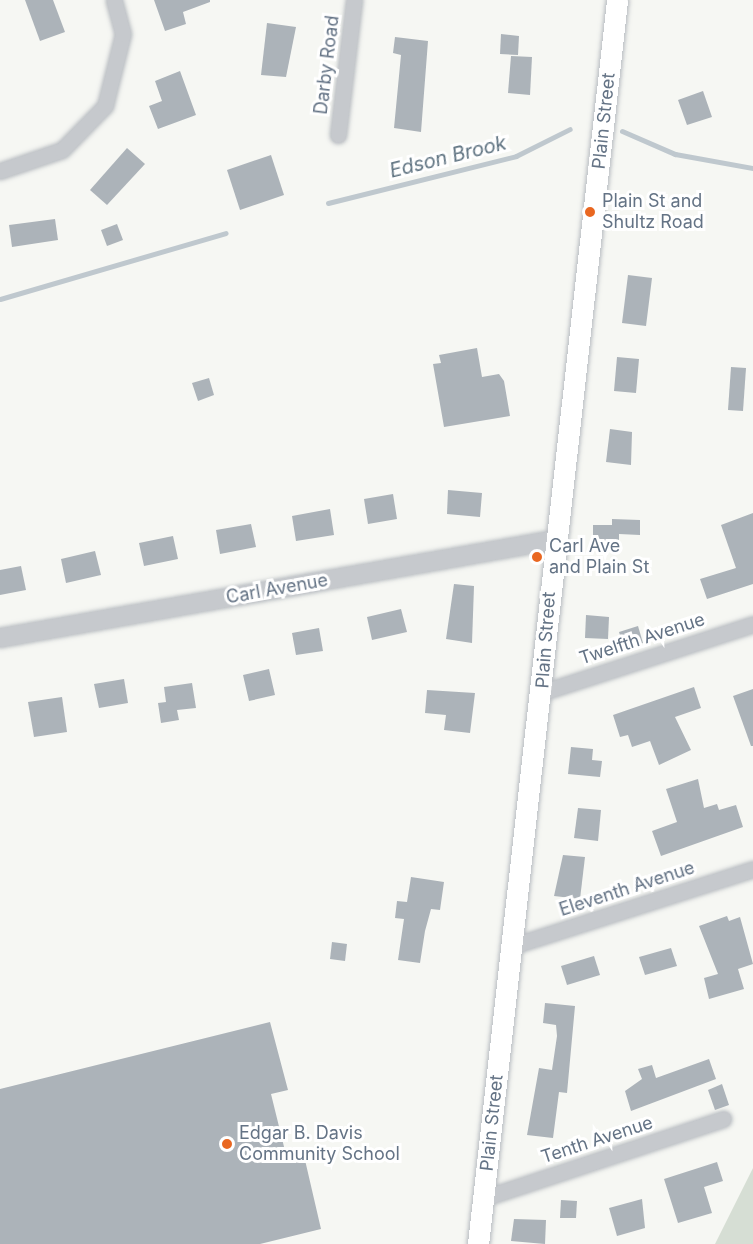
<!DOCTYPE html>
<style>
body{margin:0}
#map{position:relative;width:753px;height:1244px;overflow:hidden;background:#f6f7f3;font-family:Inter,sans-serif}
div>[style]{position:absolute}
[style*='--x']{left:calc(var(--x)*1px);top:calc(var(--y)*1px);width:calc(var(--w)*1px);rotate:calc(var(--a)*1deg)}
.green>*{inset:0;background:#d6ded4}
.stream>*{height:5px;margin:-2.5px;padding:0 2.5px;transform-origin:2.5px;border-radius:2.5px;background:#bfc8ce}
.building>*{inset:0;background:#acb3b9}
.roads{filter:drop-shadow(0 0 2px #b8bcc1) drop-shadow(0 0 2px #b8bcc1)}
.minor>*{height:15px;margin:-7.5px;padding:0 7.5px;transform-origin:7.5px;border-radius:7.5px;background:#c6c9cd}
.tertiary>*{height:18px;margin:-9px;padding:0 9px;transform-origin:9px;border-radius:9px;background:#c6c9cd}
.secondary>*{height:21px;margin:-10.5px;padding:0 10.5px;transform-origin:10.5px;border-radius:10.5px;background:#fff}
.dots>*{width:16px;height:16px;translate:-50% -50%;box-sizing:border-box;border:3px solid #fff;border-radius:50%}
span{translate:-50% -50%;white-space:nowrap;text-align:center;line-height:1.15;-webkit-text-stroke:6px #fff;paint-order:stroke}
.street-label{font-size:18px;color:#647385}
.poi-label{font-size:18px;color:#647385}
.left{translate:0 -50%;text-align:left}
.water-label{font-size:20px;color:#607482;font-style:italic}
</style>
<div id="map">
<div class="green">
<i style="clip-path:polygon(753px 1168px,753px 1244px,715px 1244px)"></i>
</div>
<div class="stream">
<i style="--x:622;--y:131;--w:58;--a:23.5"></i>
<i style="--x:675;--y:154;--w:79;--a:10.2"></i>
<i style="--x:328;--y:203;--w:194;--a:-14"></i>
<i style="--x:516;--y:156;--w:60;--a:-26.6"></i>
<i style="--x:0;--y:299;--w:235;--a:-16.3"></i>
</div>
<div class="building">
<i style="clip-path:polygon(25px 0,53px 0,65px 32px,40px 41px)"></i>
<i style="clip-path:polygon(154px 0,210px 0,210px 2px,183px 12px,186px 24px,165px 31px)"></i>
<i style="clip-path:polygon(267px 23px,296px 27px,286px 77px,261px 75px)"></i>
<i style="clip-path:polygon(501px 34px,519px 36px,518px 55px,500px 54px)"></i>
<i style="clip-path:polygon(395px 37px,428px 41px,421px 132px,394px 128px,401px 55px,393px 53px)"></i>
<i style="clip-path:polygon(511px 56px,532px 57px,530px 95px,508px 93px)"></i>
<i style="clip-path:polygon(180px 71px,196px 115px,158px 129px,149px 106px,162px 101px,155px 81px)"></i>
<i style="clip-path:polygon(703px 91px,712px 117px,687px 125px,678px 100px)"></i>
<i style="clip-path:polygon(127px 148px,145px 164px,107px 205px,90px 190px)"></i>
<i style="clip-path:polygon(271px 155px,284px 195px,240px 210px,227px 170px)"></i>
<i style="clip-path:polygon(55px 219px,58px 240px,12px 247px,9px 225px)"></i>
<i style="clip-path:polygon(117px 224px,123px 240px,107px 246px,101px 230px)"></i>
<i style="clip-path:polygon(628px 275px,652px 278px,646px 326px,622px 323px)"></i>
<i style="clip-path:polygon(477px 348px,482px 377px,499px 374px,504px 381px,510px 416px,444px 427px,433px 364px,441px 363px,439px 355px)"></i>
<i style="clip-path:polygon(617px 357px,639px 359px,636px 393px,614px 391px)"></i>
<i style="clip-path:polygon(731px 367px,746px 368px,743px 411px,728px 410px)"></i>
<i style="clip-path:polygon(209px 378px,214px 395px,198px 401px,192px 383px)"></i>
<i style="clip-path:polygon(610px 429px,632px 432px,631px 465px,606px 462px)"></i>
<i style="clip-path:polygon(448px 490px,482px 493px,480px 517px,447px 514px)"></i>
<i style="clip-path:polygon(393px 494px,397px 519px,368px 524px,364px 499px)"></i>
<i style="clip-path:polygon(330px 509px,334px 535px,296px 541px,292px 516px)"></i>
<i style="clip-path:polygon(753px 513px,753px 584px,707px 599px,700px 579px,736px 568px,721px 525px)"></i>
<i style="clip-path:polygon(612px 519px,640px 520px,640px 535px,619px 534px,619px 545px,593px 545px,593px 525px,612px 525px)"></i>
<i style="clip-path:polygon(251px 524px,256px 547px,220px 554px,216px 530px)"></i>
<i style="clip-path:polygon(173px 536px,178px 559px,144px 566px,139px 543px)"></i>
<i style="clip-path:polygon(95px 551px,101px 575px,66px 583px,61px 559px)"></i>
<i style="clip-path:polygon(21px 566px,26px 590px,0 595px,0 570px)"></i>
<i style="clip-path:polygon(454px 584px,474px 586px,472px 643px,446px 639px)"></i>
<i style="clip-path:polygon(401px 609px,407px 632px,372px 640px,367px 617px)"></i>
<i style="clip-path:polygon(586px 615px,609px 617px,608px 639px,585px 638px)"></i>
<i style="clip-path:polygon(638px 626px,643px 643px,624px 649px,619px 632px)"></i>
<i style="clip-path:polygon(319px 628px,323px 651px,296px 655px,292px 633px)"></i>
<i style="clip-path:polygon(269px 669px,275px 695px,249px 701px,243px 675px)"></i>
<i style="clip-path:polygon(124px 679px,128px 703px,99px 708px,94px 684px)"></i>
<i style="clip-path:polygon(192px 683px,196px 708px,177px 710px,179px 720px,161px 723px,158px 703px,166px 702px,164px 687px)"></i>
<i style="clip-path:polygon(694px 687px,701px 708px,675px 717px,691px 750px,659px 765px,650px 741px,632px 747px,628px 735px,620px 737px,613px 715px)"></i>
<i style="clip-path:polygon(753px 689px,753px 746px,751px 746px,733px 696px)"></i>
<i style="clip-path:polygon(427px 690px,475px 693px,470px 733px,444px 730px,446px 715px,425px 713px)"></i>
<i style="clip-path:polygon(62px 697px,67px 732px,34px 737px,28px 702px)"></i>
<i style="clip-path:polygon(571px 747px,593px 749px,592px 760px,602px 761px,600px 777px,568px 774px)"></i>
<i style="clip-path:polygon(698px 779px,704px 808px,717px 804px,719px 810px,736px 805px,743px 827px,661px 856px,652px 831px,677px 822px,666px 789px)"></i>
<i style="clip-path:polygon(578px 808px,601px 810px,598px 841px,574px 838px)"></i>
<i style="clip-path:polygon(563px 855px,585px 857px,580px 899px,554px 896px)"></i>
<i style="clip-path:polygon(411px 877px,444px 882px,440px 910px,431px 909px,425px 931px,420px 963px,398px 960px,404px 919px,395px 918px,397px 901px,407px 902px)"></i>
<i style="clip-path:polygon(727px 916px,729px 921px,740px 917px,753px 964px,738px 969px,744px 989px,709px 999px,704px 978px,718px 974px,699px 926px)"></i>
<i style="clip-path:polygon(332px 942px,347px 944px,345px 961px,330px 959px)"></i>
<i style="clip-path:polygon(671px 948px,677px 966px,645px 975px,639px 957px)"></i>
<i style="clip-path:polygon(594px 956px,600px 975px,567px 985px,561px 966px)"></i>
<i style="clip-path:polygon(545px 1003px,575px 1006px,567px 1093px,559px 1092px,553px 1138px,527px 1135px,539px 1068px,552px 1070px,557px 1036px,556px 1025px,543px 1023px)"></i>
<i style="clip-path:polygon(270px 1022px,288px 1090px,271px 1094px,288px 1163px,305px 1160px,321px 1229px,260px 1244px,0 1244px,0 1089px)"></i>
<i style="clip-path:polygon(709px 1059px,716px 1079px,631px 1111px,625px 1091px,642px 1079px,638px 1069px,652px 1065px,656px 1078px)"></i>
<i style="clip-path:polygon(722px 1084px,729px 1105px,715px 1110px,708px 1090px)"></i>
<i style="clip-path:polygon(717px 1162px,723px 1181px,704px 1187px,712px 1213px,678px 1223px,664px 1179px)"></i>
<i style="clip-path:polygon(642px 1199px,645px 1228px,617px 1236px,609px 1208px)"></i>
<i style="clip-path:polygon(561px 1200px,577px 1201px,576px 1218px,560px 1218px)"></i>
<i style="clip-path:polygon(514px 1219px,546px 1220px,545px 1244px,511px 1241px)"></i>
</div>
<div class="roads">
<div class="minor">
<i style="--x:338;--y:135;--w:136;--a:-83.2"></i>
<i style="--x:0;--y:171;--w:65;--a:-18.7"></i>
<i style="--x:62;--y:150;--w:62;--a:-45.7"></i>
<i style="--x:105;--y:106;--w:74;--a:-76"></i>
<i style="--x:123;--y:34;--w:35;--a:-105"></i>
<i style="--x:543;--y:692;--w:221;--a:-17.9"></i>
<i style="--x:512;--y:946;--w:253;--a:-17.7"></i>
<i style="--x:484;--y:1198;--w:252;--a:-18.3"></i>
</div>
<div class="tertiary">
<i style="--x:0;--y:638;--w:563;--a:-10.03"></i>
</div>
<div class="secondary">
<i style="--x:478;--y:1244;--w:1252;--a:-83.62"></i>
</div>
</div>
<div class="dots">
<i style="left:590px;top:212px;background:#e96721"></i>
<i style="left:537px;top:557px;background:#e96721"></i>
<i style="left:227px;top:1144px;background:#e96721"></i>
</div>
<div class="street-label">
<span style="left:327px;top:65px;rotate:-83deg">Darby Road</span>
<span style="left:604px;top:121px;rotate:-84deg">Plain Street</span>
<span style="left:277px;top:589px;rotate:-10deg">Carl Avenue</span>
<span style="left:642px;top:639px;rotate:-18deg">Twelfth Avenue</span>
<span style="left:546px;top:640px;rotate:-86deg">Plain Street</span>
<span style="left:627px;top:889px;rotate:-18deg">Eleventh Avenue</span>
<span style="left:492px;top:1123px;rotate:-84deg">Plain Street</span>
<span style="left:597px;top:1140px;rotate:-18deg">Tenth Avenue</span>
</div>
<div class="poi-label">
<span class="left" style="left:602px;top:212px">Plain St and<br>Shultz Road</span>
<span class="left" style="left:549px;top:557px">Carl Ave<br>and Plain St</span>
<span class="left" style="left:239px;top:1144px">Edgar B. Davis<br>Community School</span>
</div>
<div class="water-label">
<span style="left:448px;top:157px;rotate:-14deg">Edson Brook</span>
</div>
</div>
